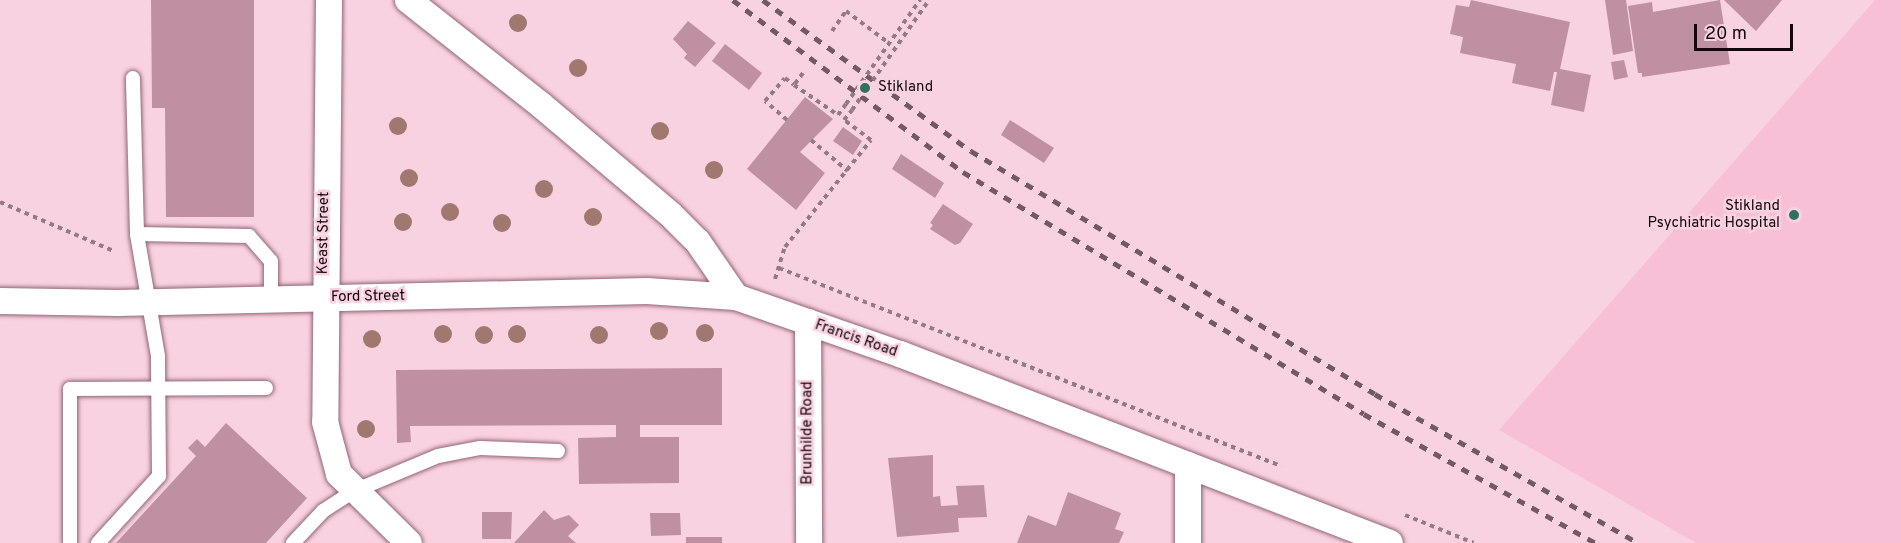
<!DOCTYPE html>
<style>
body{margin:0}
#map{position:relative;width:1901px;height:543px;overflow:hidden;background:#f9d2e1;font-family:Overpass,sans-serif}
div>[style]{position:absolute}
[style*='--x']{left:calc(var(--x)*1px);top:calc(var(--y)*1px);width:calc(var(--w)*1px);rotate:calc(var(--a)*1deg)}
.built>*{inset:0;background:#f8c0d7}
.building>*{inset:0;background:#be90a2}
.path>*{height:4px;margin-top:-2px;transform-origin:0;background:repeating-linear-gradient(90deg,#957984 0 4.5px,transparent 0 9px)}
.roads{filter:drop-shadow(0 0 2px #916678) drop-shadow(0 0 2px #916678)}
.lane>*{height:14px;margin:-7px;padding:0 7px;transform-origin:7px;border-radius:7px;background:#fff}
.street>*{height:26px;margin:-13px;padding:0 13px;transform-origin:13px;border-radius:13px;background:#fff}
.rail>*{height:4.5px;margin-top:-2.25px;transform-origin:0;background:repeating-linear-gradient(90deg,#725963 0 8px,transparent 0 16px)}
.path-bridge>*{height:4px;margin-top:-2px;transform-origin:0;background:repeating-linear-gradient(90deg,#957984 0 4.5px,transparent 0 9px)}
.trees>*{width:18px;height:18px;margin:-9px;border-radius:50%;background:#a07870}
.dots>*{width:16px;height:16px;translate:-50% -50%;box-sizing:border-box;border:3px solid #f9d2e1;border-radius:50%}
span{translate:-50% -50%;white-space:nowrap;text-align:center;line-height:1.15;-webkit-text-stroke:5px #f9d2e1;paint-order:stroke}
.poi-label{font-size:15px;color:#15060d}
.left{translate:0 -50%;text-align:left}
.right{translate:-100% -50%;text-align:right}
.street-label{font-size:15px;color:#15060d}
.scale{position:absolute;left:1694px;top:24px;width:99px;height:27px;box-sizing:border-box;border:3px solid #15060d;border-top:0;padding-left:8px;font-size:18px;line-height:21px;white-space:nowrap;color:#15060d;-webkit-text-stroke:4px #f9d2e1;paint-order:stroke}
</style>
<div id="map">
<div class="built">
<i style="clip-path:polygon(1875px 0,1901px 0,1901px 543px,1696px 543px,1499px 430px)"></i>
</div>
<div class="building">
<i style="clip-path:polygon(151px 0,254px 0,254px 217px,166px 217px,165px 108px,152px 108px)"></i>
<i style="clip-path:polygon(1471px 0,1570px 22px,1560px 69px,1591px 75px,1584px 112px,1551px 105px,1557px 72px,1554px 72px,1550px 91px,1512px 83px,1516px 64px,1460px 53px,1463px 37px,1450px 34px,1456px 5px,1469px 7px)"></i>
<i style="clip-path:polygon(1605px 0,1626px 0,1633px 51px,1613px 55px)"></i>
<i style="clip-path:polygon(1720px 0,1730px 64px,1642px 77px,1642px 73px,1638px 73px,1628px 6px,1652px 2px,1653px 12px)"></i>
<i style="clip-path:polygon(1724px 0,1782px 0,1756px 31px)"></i>
<i style="clip-path:polygon(688px 21px,716px 43px,695px 67px,684px 58px,687px 54px,673px 39px)"></i>
<i style="clip-path:polygon(725px 44px,762px 73px,749px 90px,712px 61px)"></i>
<i style="clip-path:polygon(1624px 60px,1628px 77px,1614px 80px,1611px 62px)"></i>
<i style="clip-path:polygon(805px 97px,833px 119px,800px 152px,825px 173px,796px 210px,747px 169px)"></i>
<i style="clip-path:polygon(1010px 120px,1054px 148px,1044px 163px,1001px 135px)"></i>
<i style="clip-path:polygon(843px 127px,862px 141px,853px 155px,833px 141px)"></i>
<i style="clip-path:polygon(901px 154px,944px 183px,935px 198px,892px 169px)"></i>
<i style="clip-path:polygon(943px 204px,973px 224px,960px 243px,955px 245px,930px 229px,933px 225px,930px 223px)"></i>
<i style="clip-path:polygon(722px 368px,722px 425px,640px 425px,640px 437px,679px 437px,679px 483px,579px 484px,578px 438px,616px 437px,616px 425px,410px 426px,411px 442px,397px 443px,396px 370px)"></i>
<i style="clip-path:polygon(226px 423px,307px 498px,266px 543px,116px 543px,196px 456px,188px 448px,197px 439px,205px 447px)"></i>
<i style="clip-path:polygon(933px 455px,933px 497px,940px 496px,941px 506px,958px 505px,956px 486px,984px 485px,987px 517px,958px 518px,959px 532px,897px 537px,888px 458px)"></i>
<i style="clip-path:polygon(1068px 492px,1121px 513px,1115px 529px,1124px 532px,1119px 543px,1017px 543px,1028px 515px,1056px 526px)"></i>
<i style="clip-path:polygon(544px 510px,554px 520px,569px 515px,579px 525px,568px 536px,576px 543px,514px 543px)"></i>
<i style="clip-path:polygon(482px 512px,512px 512px,511px 539px,482px 539px)"></i>
<i style="clip-path:polygon(650px 513px,680px 513px,681px 535px,651px 536px)"></i>
<i style="clip-path:polygon(686px 537px,722px 537px,722px 543px,686px 543px)"></i>
</div>
<div class="path">
<i style="--x:832;--y:31;--w:24;--a:-55"></i>
<i style="--x:846;--y:11;--w:54;--a:36.7"></i>
<i style="--x:803;--y:73;--w:15;--a:127"></i>
<i style="--x:794;--y:85;--w:53;--a:34.3"></i>
<i style="--x:838;--y:115;--w:14;--a:-54"></i>
<i style="--x:787;--y:120;--w:29;--a:-139"></i>
<i style="--x:765;--y:101;--w:30;--a:-49"></i>
<i style="--x:785;--y:78;--w:11;--a:38"></i>
<i style="--x:811;--y:140;--w:48;--a:40"></i>
<i style="--x:0;--y:202;--w:124;--a:23.3"></i>
<i style="--x:779;--y:268;--w:540;--a:21.53"></i>
<i style="--x:775;--y:279;--w:34;--a:-73"></i>
<i style="--x:785;--y:247;--w:137;--a:-51.2"></i>
<i style="--x:871;--y:140;--w:34;--a:-143"></i>
<i style="--x:844;--y:120;--w:13;--a:-51"></i>
<i style="--x:1405;--y:515;--w:74;--a:22.1"></i>
</div>
<div class="roads">
<div class="lane">
<i style="--x:137;--y:234;--w:112;--a:1"></i>
<i style="--x:249;--y:236;--w:33;--a:49"></i>
<i style="--x:271;--y:261;--w:38;--a:90"></i>
<i style="--x:70;--y:543;--w:154;--a:-90"></i>
<i style="--x:70;--y:389;--w:196;--a:-0.3"></i>
<i style="--x:98;--y:543;--w:91;--a:-47.7"></i>
<i style="--x:159;--y:476;--w:120;--a:-90.5"></i>
<i style="--x:158;--y:356;--w:124;--a:-99.8"></i>
<i style="--x:137;--y:234;--w:156;--a:-91.5"></i>
<i style="--x:293;--y:543;--w:44;--a:-46.8"></i>
<i style="--x:323;--y:511;--w:37;--a:-33"></i>
<i style="--x:354;--y:491;--w:91;--a:-22.6"></i>
<i style="--x:438;--y:456;--w:43;--a:-10.8"></i>
<i style="--x:480;--y:448;--w:78;--a:2.2"></i>
</div>
<div class="street">
<i style="--x:329;--y:0;--w:422;--a:90.5"></i>
<i style="--x:325;--y:422;--w:54;--a:74.9"></i>
<i style="--x:339;--y:474;--w:98;--a:44.6"></i>
<i style="--x:408;--y:0;--w:169;--a:38.3"></i>
<i style="--x:541;--y:105;--w:170;--a:40.2"></i>
<i style="--x:671;--y:215;--w:38;--a:45"></i>
<i style="--x:698;--y:242;--w:67;--a:55.4"></i>
<i style="--x:0;--y:301;--w:118;--a:1"></i>
<i style="--x:118;--y:303;--w:529;--a:-1.3"></i>
<i style="--x:647;--y:291;--w:89;--a:3.9"></i>
<i style="--x:736;--y:297;--w:174;--a:19.2"></i>
<i style="--x:900;--y:354;--w:525;--a:21.09"></i>
<i style="--x:808;--y:322;--w:221;--a:89.7"></i>
<i style="--x:1188;--y:465;--w:78;--a:90"></i>
</div>
</div>
<div class="rail">
<i style="--x:733;--y:0;--w:287;--a:36.8"></i>
<i style="--x:963;--y:172;--w:468;--a:31.1"></i>
<i style="--x:1364;--y:414;--w:265;--a:29.1"></i>
<i style="--x:763;--y:0;--w:257;--a:36"></i>
<i style="--x:971;--y:151;--w:471;--a:31"></i>
<i style="--x:1375;--y:394;--w:302;--a:29.5"></i>
</div>
<div class="path-bridge">
<i style="--x:846;--y:104;--w:128;--a:-54.6"></i>
<i style="--x:852;--y:110;--w:134;--a:-55"></i>
</div>
<div class="trees">
<i style="left:518px;top:23px"></i>
<i style="left:578px;top:68px"></i>
<i style="left:398px;top:126px"></i>
<i style="left:660px;top:131px"></i>
<i style="left:714px;top:170px"></i>
<i style="left:409px;top:178px"></i>
<i style="left:544px;top:189px"></i>
<i style="left:450px;top:212px"></i>
<i style="left:593px;top:217px"></i>
<i style="left:403px;top:222px"></i>
<i style="left:502px;top:223px"></i>
<i style="left:659px;top:331px"></i>
<i style="left:705px;top:333px"></i>
<i style="left:443px;top:334px"></i>
<i style="left:517px;top:334px"></i>
<i style="left:484px;top:335px"></i>
<i style="left:599px;top:335px"></i>
<i style="left:372px;top:339px"></i>
<i style="left:366px;top:429px"></i>
</div>
<div class="dots">
<i style="left:865px;top:88px;background:#30705e"></i>
<i style="left:1794px;top:215px;background:#30705e"></i>
</div>
<div class="poi-label">
<span class="left" style="left:878px;top:88px">Stikland</span>
<span class="right" style="left:1780px;top:215px">Stikland<br>Psychiatric Hospital</span>
</div>
<div class="street-label">
<span style="left:324px;top:233px;rotate:-89deg">Keast Street</span>
<span style="left:368px;top:297px;rotate:-1deg">Ford Street</span>
<span style="left:856px;top:339px;rotate:19deg">Francis Road</span>
<span style="left:808px;top:433px;rotate:-90deg">Brunhilde Road</span>
</div>
<div class="scale">20 m</div>
</div>
